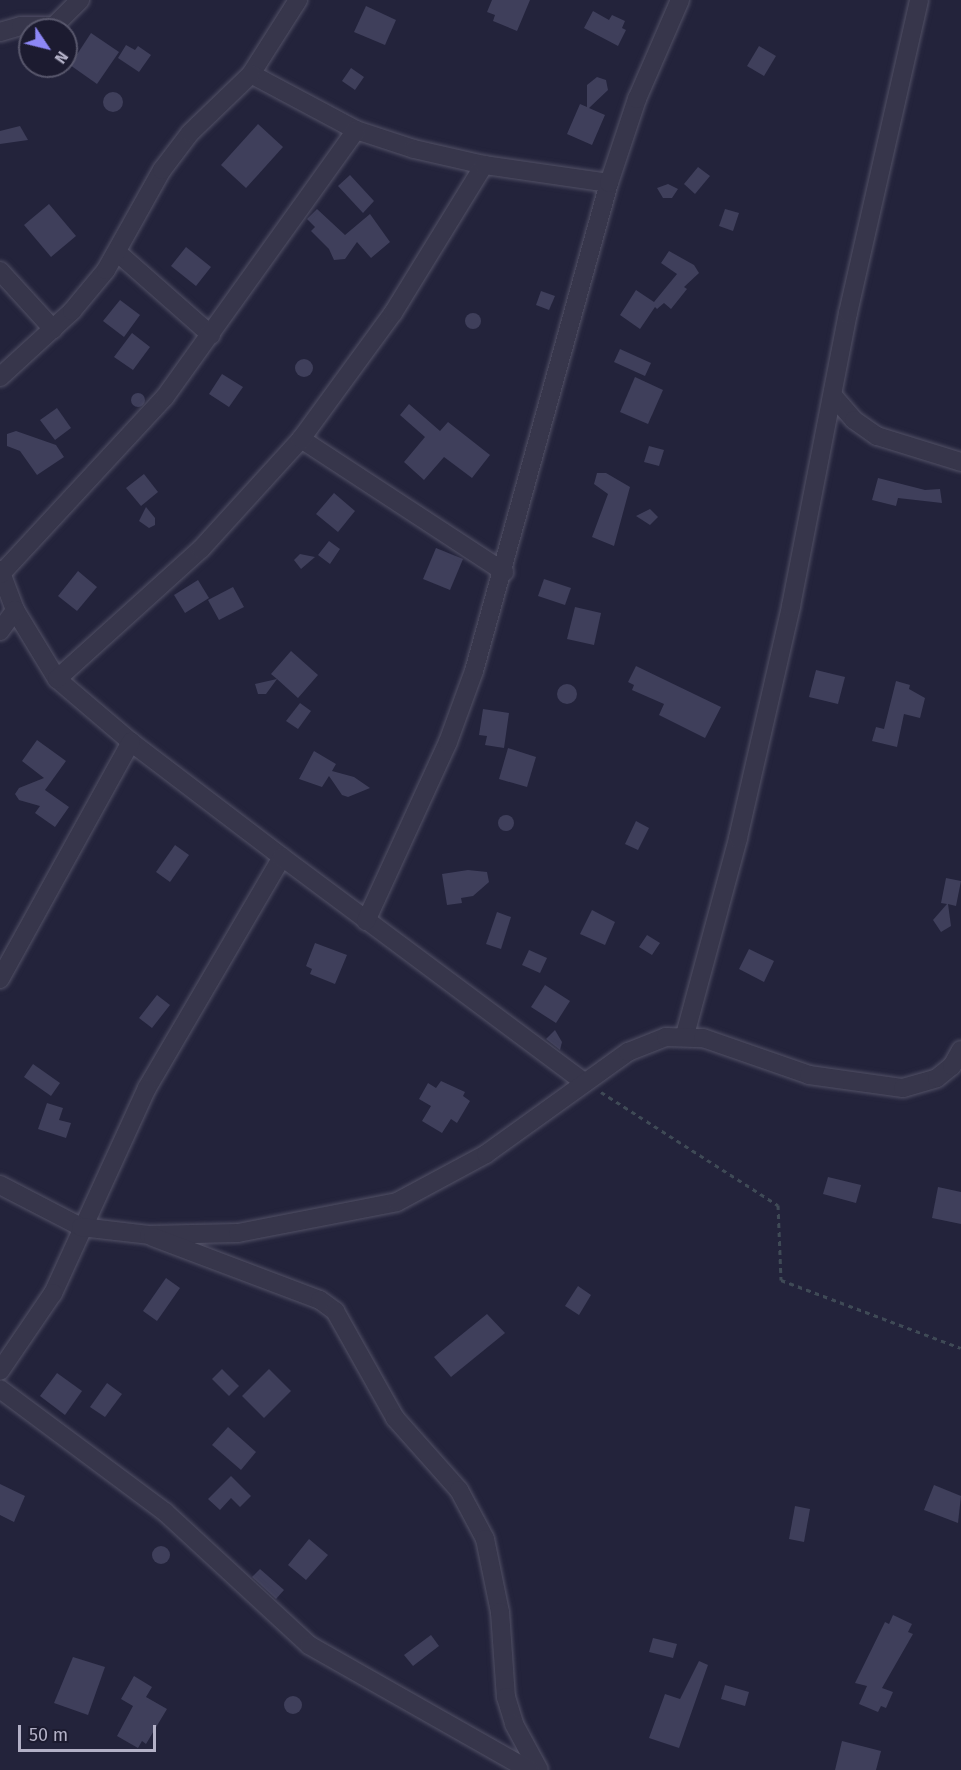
<!DOCTYPE html>
<style>
body{margin:0}
#map{position:relative;width:961px;height:1770px;overflow:hidden;background:#23233b;font-family:"Fira Sans",sans-serif}
div>[style]{position:absolute}
[style*='--x']{left:calc(var(--x)*1px);top:calc(var(--y)*1px);width:calc(var(--w)*1px);rotate:calc(var(--a)*1deg)}
.building>*{inset:0;background:#3f3f5b}
.round{border-radius:50%}
.path>*{height:3px;margin-top:-1.5px;transform-origin:0;background:repeating-linear-gradient(90deg,#3f4a56 0 4.5px,transparent 0 9px)}
.roads{filter:drop-shadow(0 0 2px #525166) drop-shadow(0 0 2px #525166)}
.minor>*{height:18px;margin:-9px;padding:0 9px;transform-origin:9px;border-radius:9px;background:#37364b}
span{translate:-50% -50%;white-space:nowrap;text-align:center;line-height:1.15;-webkit-text-stroke:6px #1c1b30;paint-order:stroke}
.north{position:absolute;left:18px;top:18px;width:60px;height:60px;box-sizing:border-box;background:#1c1b30;border:2px solid #58576c;border-radius:50%;rotate:125deg;font-size:16px;font-weight:700;line-height:24px;text-align:center;color:#b3b1c7}
.north::after{content:'';display:block;margin:auto;width:21px;height:27px;background:#8d87f6;clip-path:polygon(50% 0,100% 100%,50% 72%,0 100%)}
.scale{position:absolute;left:18px;top:1725px;width:138px;height:27px;box-sizing:border-box;border:3px solid #b3b1c7;border-top:0;padding-left:8px;font-size:18px;line-height:21px;white-space:nowrap;color:#b3b1c7;-webkit-text-stroke:4px #1c1b30;paint-order:stroke}
</style>
<div id="map">
<div class="building">
<i style="clip-path:polygon(492px 0,530px 0,517px 31px,493px 21px,495px 15px,487px 12px)"></i>
<i style="clip-path:polygon(366px 6px,396px 20px,385px 45px,354px 32px)"></i>
<i style="clip-path:polygon(593px 11px,609px 20px,612px 15px,625px 21px,622px 28px,626px 30px,618px 46px,584px 28px)"></i>
<i style="clip-path:polygon(91px 33px,119px 52px,97px 84px,70px 65px)"></i>
<i style="clip-path:polygon(126px 45px,135px 50px,138px 46px,151px 55px,139px 72px,118px 58px)"></i>
<i style="clip-path:polygon(759px 46px,776px 56px,764px 76px,747px 66px)"></i>
<i style="clip-path:polygon(351px 68px,364px 77px,355px 90px,342px 81px)"></i>
<i style="clip-path:polygon(597px 77px,606px 80px,608px 90px,589px 108px,605px 115px,592px 145px,567px 134px,580px 104px,587px 107px,587px 85px)"></i>
<i class="round" style="left:103px;top:92px;width:20px;height:20px"></i>
<i style="clip-path:polygon(258px 124px,283px 147px,246px 188px,221px 165px)"></i>
<i style="clip-path:polygon(20px 126px,28px 140px,0 144px,0 131px)"></i>
<i style="clip-path:polygon(698px 167px,710px 176px,695px 194px,684px 184px)"></i>
<i style="clip-path:polygon(350px 175px,374px 201px,363px 213px,338px 186px)"></i>
<i style="clip-path:polygon(668px 184px,678px 189px,672px 198px,663px 198px,657px 188px)"></i>
<i style="clip-path:polygon(49px 204px,76px 236px,51px 257px,24px 225px)"></i>
<i style="clip-path:polygon(317px 209px,345px 235px,370px 214px,390px 242px,371px 258px,357px 242px,345px 259px,334px 260px,329px 249px,311px 231px,315px 227px,307px 219px)"></i>
<i style="clip-path:polygon(725px 209px,739px 213px,733px 231px,719px 226px)"></i>
<i style="clip-path:polygon(186px 247px,211px 267px,196px 286px,171px 266px)"></i>
<i style="clip-path:polygon(669px 251px,694px 265px,699px 273px,684px 287px,687px 289px,671px 309px,664px 303px,657px 309px,655px 307px,640px 329px,620px 315px,636px 290px,654px 302px,677px 274px,661px 263px)"></i>
<i style="clip-path:polygon(541px 291px,555px 296px,549px 310px,536px 305px)"></i>
<i style="clip-path:polygon(120px 300px,140px 315px,124px 337px,103px 321px)"></i>
<i class="round" style="left:465px;top:313px;width:16px;height:16px"></i>
<i style="clip-path:polygon(132px 333px,150px 347px,133px 370px,114px 357px)"></i>
<i style="clip-path:polygon(620px 349px,651px 363px,645px 376px,614px 362px)"></i>
<i class="round" style="left:295px;top:359px;width:18px;height:18px"></i>
<i style="clip-path:polygon(222px 374px,243px 387px,229px 407px,209px 394px)"></i>
<i style="clip-path:polygon(635px 377px,663px 390px,648px 424px,620px 412px)"></i>
<i class="round" style="left:131px;top:393px;width:14px;height:14px"></i>
<i style="clip-path:polygon(409px 404px,440px 431px,448px 422px,490px 455px,472px 478px,444px 457px,424px 480px,404px 462px,425px 437px,400px 415px)"></i>
<i style="clip-path:polygon(57px 408px,71px 428px,55px 440px,40px 420px)"></i>
<i style="clip-path:polygon(16px 431px,56px 445px,64px 457px,37px 475px,20px 451px,7px 446px,7px 434px)"></i>
<i style="clip-path:polygon(649px 446px,664px 450px,659px 466px,644px 462px)"></i>
<i style="clip-path:polygon(597px 473px,606px 473px,630px 487px,614px 546px,592px 537px,608px 494px,594px 484px)"></i>
<i style="clip-path:polygon(144px 474px,158px 492px,141px 506px,126px 488px)"></i>
<i style="clip-path:polygon(878px 478px,925px 490px,940px 489px,942px 503px,898px 498px,896px 506px,872px 500px)"></i>
<i style="clip-path:polygon(334px 493px,355px 511px,338px 532px,316px 514px)"></i>
<i style="clip-path:polygon(146px 507px,155px 518px,155px 525px,149px 528px,139px 521px)"></i>
<i style="clip-path:polygon(650px 509px,658px 517px,650px 525px,636px 516px)"></i>
<i style="clip-path:polygon(329px 541px,340px 549px,330px 564px,318px 555px)"></i>
<i style="clip-path:polygon(436px 548px,463px 559px,450px 590px,423px 579px)"></i>
<i style="clip-path:polygon(300px 554px,315px 557px,301px 569px,294px 560px)"></i>
<i style="clip-path:polygon(78px 571px,97px 587px,77px 611px,58px 596px)"></i>
<i style="clip-path:polygon(544px 579px,571px 588px,565px 605px,538px 596px)"></i>
<i style="clip-path:polygon(198px 580px,209px 598px,185px 613px,174px 595px)"></i>
<i style="clip-path:polygon(233px 587px,244px 607px,219px 620px,208px 600px)"></i>
<i style="clip-path:polygon(575px 607px,601px 613px,594px 645px,567px 639px)"></i>
<i style="clip-path:polygon(291px 651px,318px 675px,298px 698px,277px 679px,266px 694px,258px 694px,255px 684px,277px 679px,271px 674px)"></i>
<i style="clip-path:polygon(636px 666px,721px 707px,705px 738px,659px 715px,664px 704px,632px 690px,634px 685px,628px 682px)"></i>
<i style="clip-path:polygon(816px 670px,845px 677px,838px 704px,809px 697px)"></i>
<i style="clip-path:polygon(896px 681px,910px 685px,909px 689px,925px 698px,920px 718px,904px 714px,897px 747px,872px 741px,876px 727px,884px 729px)"></i>
<i class="round" style="left:557px;top:684px;width:20px;height:20px"></i>
<i style="clip-path:polygon(300px 703px,311px 711px,298px 729px,286px 721px)"></i>
<i style="clip-path:polygon(483px 709px,509px 713px,504px 748px,485px 745px,487px 736px,479px 735px)"></i>
<i style="clip-path:polygon(37px 740px,66px 761px,45px 790px,69px 807px,55px 827px,35px 813px,40px 806px,19px 800px,15px 794px,19px 788px,44px 778px,22px 761px)"></i>
<i style="clip-path:polygon(508px 748px,536px 757px,527px 787px,499px 779px)"></i>
<i style="clip-path:polygon(314px 751px,336px 764px,332px 771px,354px 777px,370px 788px,348px 797px,342px 795px,329px 776px,322px 787px,299px 779px)"></i>
<i class="round" style="left:498px;top:815px;width:16px;height:16px"></i>
<i style="clip-path:polygon(636px 821px,649px 828px,638px 850px,625px 844px)"></i>
<i style="clip-path:polygon(175px 845px,189px 855px,170px 882px,156px 872px)"></i>
<i style="clip-path:polygon(468px 870px,487px 872px,489px 882px,473px 896px,461px 898px,462px 903px,447px 905px,442px 874px)"></i>
<i style="clip-path:polygon(946px 878px,961px 881px,956px 906px,948px 904px,951px 926px,941px 932px,933px 920px,947px 904px,941px 903px)"></i>
<i style="clip-path:polygon(592px 910px,615px 922px,605px 945px,580px 934px)"></i>
<i style="clip-path:polygon(497px 912px,511px 917px,501px 949px,486px 944px)"></i>
<i style="clip-path:polygon(647px 935px,660px 943px,652px 955px,639px 947px)"></i>
<i style="clip-path:polygon(315px 943px,347px 955px,335px 984px,310px 974px,312px 969px,306px 966px)"></i>
<i style="clip-path:polygon(749px 949px,774px 961px,764px 982px,739px 969px)"></i>
<i style="clip-path:polygon(529px 950px,547px 958px,540px 973px,522px 965px)"></i>
<i style="clip-path:polygon(545px 985px,570px 1001px,556px 1023px,531px 1007px)"></i>
<i style="clip-path:polygon(157px 995px,170px 1005px,152px 1028px,139px 1018px)"></i>
<i style="clip-path:polygon(555px 1030px,562px 1042px,560px 1050px,546px 1039px)"></i>
<i style="clip-path:polygon(33px 1064px,60px 1083px,51px 1096px,24px 1077px)"></i>
<i style="clip-path:polygon(441px 1081px,465px 1092px,463px 1096px,470px 1101px,457px 1123px,451px 1119px,442px 1133px,422px 1121px,431px 1106px,419px 1099px,428px 1083px,436px 1088px)"></i>
<i style="clip-path:polygon(47px 1103px,63px 1108px,59px 1120px,71px 1123px,66px 1138px,38px 1129px)"></i>
<i style="clip-path:polygon(828px 1177px,861px 1185px,856px 1203px,823px 1194px)"></i>
<i style="clip-path:polygon(938px 1187px,961px 1192px,961px 1224px,932px 1218px)"></i>
<i style="clip-path:polygon(166px 1278px,180px 1288px,157px 1321px,143px 1311px)"></i>
<i style="clip-path:polygon(578px 1286px,591px 1295px,579px 1315px,565px 1306px)"></i>
<i style="clip-path:polygon(487px 1314px,505px 1333px,451px 1377px,434px 1357px)"></i>
<i style="clip-path:polygon(222px 1369px,239px 1386px,229px 1396px,212px 1379px)"></i>
<i style="clip-path:polygon(269px 1369px,291px 1391px,264px 1418px,242px 1396px)"></i>
<i style="clip-path:polygon(57px 1373px,82px 1391px,65px 1415px,40px 1396px)"></i>
<i style="clip-path:polygon(107px 1383px,122px 1394px,105px 1417px,90px 1407px)"></i>
<i style="clip-path:polygon(228px 1427px,256px 1452px,241px 1470px,212px 1445px)"></i>
<i style="clip-path:polygon(231px 1476px,251px 1496px,240px 1507px,231px 1498px,220px 1510px,208px 1499px)"></i>
<i style="clip-path:polygon(0 1484px,25px 1496px,14px 1522px,0 1515px)"></i>
<i style="clip-path:polygon(934px 1485px,961px 1496px,958px 1523px,924px 1510px)"></i>
<i style="clip-path:polygon(795px 1506px,810px 1509px,804px 1542px,789px 1539px)"></i>
<i style="clip-path:polygon(309px 1539px,328px 1555px,306px 1580px,288px 1565px)"></i>
<i class="round" style="left:152px;top:1546px;width:18px;height:18px"></i>
<i style="clip-path:polygon(260px 1569px,284px 1590px,276px 1599px,252px 1577px)"></i>
<i style="clip-path:polygon(893px 1615px,912px 1624px,908px 1632px,913px 1634px,882px 1688px,893px 1692px,886px 1708px,881px 1706px,878px 1712px,859px 1704px,867px 1686px,855px 1683px,885px 1622px,889px 1624px)"></i>
<i style="clip-path:polygon(431px 1635px,439px 1646px,413px 1666px,404px 1655px)"></i>
<i style="clip-path:polygon(653px 1638px,677px 1644px,673px 1658px,649px 1652px)"></i>
<i style="clip-path:polygon(73px 1657px,105px 1667px,88px 1715px,54px 1703px)"></i>
<i style="clip-path:polygon(699px 1661px,708px 1665px,679px 1748px,649px 1738px,665px 1694px,680px 1699px)"></i>
<i style="clip-path:polygon(134px 1676px,152px 1687px,146px 1697px,167px 1709px,146px 1744px,142px 1741px,138px 1748px,117px 1736px,133px 1706px,121px 1699px)"></i>
<i style="clip-path:polygon(725px 1685px,749px 1692px,745px 1706px,721px 1699px)"></i>
<i class="round" style="left:284px;top:1696px;width:18px;height:18px"></i>
<i style="clip-path:polygon(842px 1741px,881px 1751px,876px 1770px,835px 1770px)"></i>
</div>
<div class="path">
<i style="--x:601;--y:1092;--w:210;--a:32.6"></i>
<i style="--x:778;--y:1205;--w:75;--a:87.7"></i>
<i style="--x:781;--y:1280;--w:192;--a:20.7"></i>
</div>
<div class="roads">
<div class="minor">
<i style="--x:298;--y:0;--w:88;--a:122.4"></i>
<i style="--x:251;--y:74;--w:119;--a:28.1"></i>
<i style="--x:356;--y:130;--w:61;--a:18.1"></i>
<i style="--x:414;--y:149;--w:72;--a:12.9"></i>
<i style="--x:0;--y:32;--w:22;--a:-16"></i>
<i style="--x:21;--y:26;--w:33;--a:0"></i>
<i style="--x:54;--y:26;--w:37;--a:-45"></i>
<i style="--x:118;--y:253;--w:124;--a:41.4"></i>
<i style="--x:0;--y:271;--w:79;--a:47.6"></i>
<i style="--x:0;--y:377;--w:98;--a:-42.5"></i>
<i style="--x:72;--y:311;--w:53;--a:-50.3"></i>
<i style="--x:106;--y:270;--w:115;--a:-60.8"></i>
<i style="--x:162;--y:170;--w:46;--a:-52.9"></i>
<i style="--x:190;--y:133;--w:85;--a:-44"></i>
<i style="--x:834;--y:397;--w:30;--a:49"></i>
<i style="--x:854;--y:420;--w:28;--a:35"></i>
<i style="--x:877;--y:436;--w:88;--a:17.2"></i>
<i style="--x:301;--y:439;--w:243;--a:33.2"></i>
<i style="--x:0;--y:570;--w:43;--a:69.4"></i>
<i style="--x:15;--y:610;--w:81;--a:58.7"></i>
<i style="--x:57;--y:679;--w:97;--a:40.4"></i>
<i style="--x:131;--y:742;--w:190;--a:37.3"></i>
<i style="--x:282;--y:857;--w:268;--a:120.3"></i>
<i style="--x:147;--y:1088;--w:226;--a:114.6"></i>
<i style="--x:53;--y:1293;--w:94;--a:124.2"></i>
<i style="--x:1;--y:574;--w:241;--a:-47.2"></i>
<i style="--x:165;--y:397;--w:328;--a:-54.4"></i>
<i style="--x:0;--y:631;--w:26;--a:-54"></i>
<i style="--x:57;--y:679;--w:194;--a:-42.1"></i>
<i style="--x:201;--y:549;--w:149;--a:-47.7"></i>
<i style="--x:301;--y:439;--w:156;--a:-53.9"></i>
<i style="--x:393;--y:313;--w:174;--a:-58.4"></i>
<i style="--x:484;--y:165;--w:126;--a:8.2"></i>
<i style="--x:282;--y:857;--w:377;--a:36.7"></i>
<i style="--x:366;--y:921;--w:197;--a:-65.4"></i>
<i style="--x:448;--y:742;--w:76;--a:-69.9"></i>
<i style="--x:474;--y:671;--w:506;--a:-74.54"></i>
<i style="--x:609;--y:183;--w:89;--a:-71.6"></i>
<i style="--x:637;--y:99;--w:108;--a:-66.5"></i>
<i style="--x:0;--y:979;--w:271;--a:-61.1"></i>
<i style="--x:685;--y:1035;--w:204;--a:-74.9"></i>
<i style="--x:738;--y:838;--w:238;--a:-77.1"></i>
<i style="--x:791;--y:606;--w:298;--a:-79"></i>
<i style="--x:848;--y:313;--w:321;--a:-77.2"></i>
<i style="--x:0;--y:1185;--w:91;--a:27.4"></i>
<i style="--x:81;--y:1227;--w:68;--a:6.7"></i>
<i style="--x:149;--y:1235;--w:89;--a:-1.3"></i>
<i style="--x:238;--y:1233;--w:162;--a:-11"></i>
<i style="--x:397;--y:1202;--w:101;--a:-28.3"></i>
<i style="--x:486;--y:1154;--w:175;--a:-35.7"></i>
<i style="--x:628;--y:1052;--w:41;--a:-21.5"></i>
<i style="--x:666;--y:1037;--w:37;--a:2"></i>
<i style="--x:703;--y:1038;--w:112;--a:19.2"></i>
<i style="--x:809;--y:1075;--w:95;--a:7.9"></i>
<i style="--x:903;--y:1088;--w:35;--a:-16"></i>
<i style="--x:937;--y:1078;--w:19;--a:-39"></i>
<i style="--x:952;--y:1066;--w:18;--a:-61"></i>
<i style="--x:153;--y:1237;--w:178;--a:20.7"></i>
<i style="--x:320;--y:1300;--w:19;--a:36"></i>
<i style="--x:335;--y:1311;--w:123;--a:60.7"></i>
<i style="--x:395;--y:1418;--w:96;--a:48.4"></i>
<i style="--x:459;--y:1490;--w:55;--a:62"></i>
<i style="--x:485;--y:1539;--w:75;--a:78.4"></i>
<i style="--x:500;--y:1612;--w:85;--a:86"></i>
<i style="--x:506;--y:1697;--w:28;--a:73"></i>
<i style="--x:514;--y:1724;--w:52;--a:61.5"></i>
<i style="--x:0;--y:1389;--w:206;--a:36.7"></i>
<i style="--x:165;--y:1512;--w:196;--a:42.7"></i>
<i style="--x:309;--y:1645;--w:253;--a:29.6"></i>
</div>
</div>
<div class="north">N</div>
<div class="scale">50 m</div>
</div>
